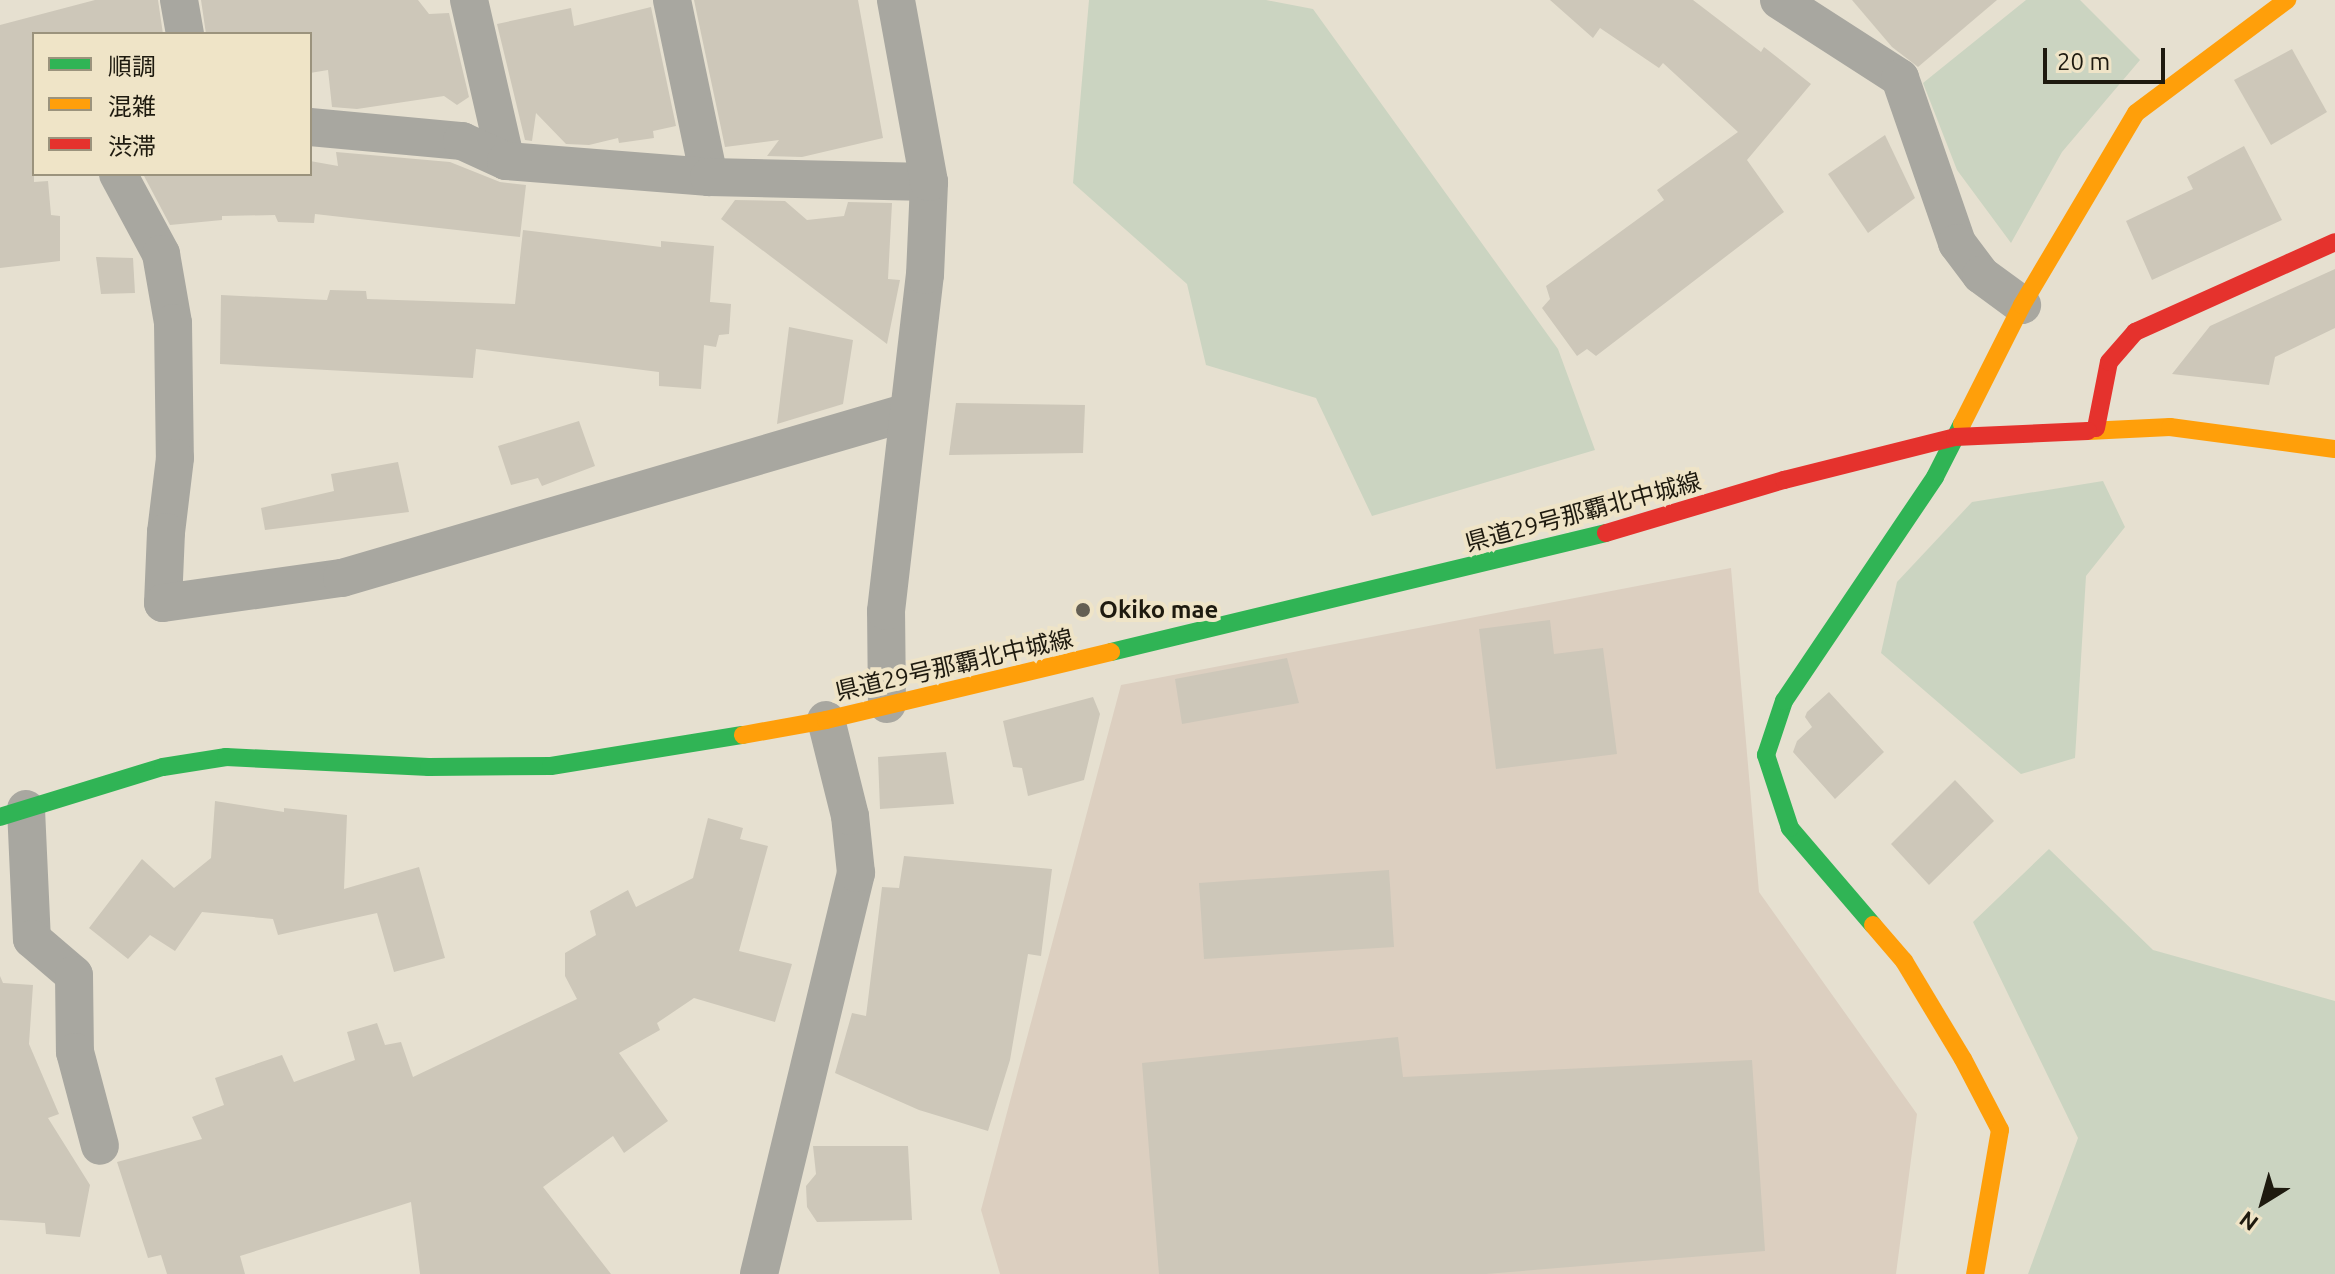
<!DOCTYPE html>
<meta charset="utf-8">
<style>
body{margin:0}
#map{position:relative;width:2335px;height:1274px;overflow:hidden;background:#e6e0d0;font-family:Ubuntu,"Noto Sans JP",sans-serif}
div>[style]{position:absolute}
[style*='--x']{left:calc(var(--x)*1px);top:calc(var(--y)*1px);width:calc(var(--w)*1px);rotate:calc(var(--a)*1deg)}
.industrial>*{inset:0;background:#dccfc0}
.green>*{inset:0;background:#cbd4c1}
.building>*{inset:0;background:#cdc7b9}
.street>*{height:38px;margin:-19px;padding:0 19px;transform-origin:19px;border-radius:19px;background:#a8a7a0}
.fast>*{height:18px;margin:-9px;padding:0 9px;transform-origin:9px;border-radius:9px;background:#30b455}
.slow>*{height:18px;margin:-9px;padding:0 9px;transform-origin:9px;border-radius:9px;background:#ff9f0a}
.jam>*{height:18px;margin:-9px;padding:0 9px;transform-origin:9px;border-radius:9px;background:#e5322d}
.dots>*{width:22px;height:22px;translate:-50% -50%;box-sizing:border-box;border:4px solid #efe4c7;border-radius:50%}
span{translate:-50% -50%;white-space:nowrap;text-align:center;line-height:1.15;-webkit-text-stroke:8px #efe4c7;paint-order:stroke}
.street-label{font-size:24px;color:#1e1a0f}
.poi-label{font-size:24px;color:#1e1a0f;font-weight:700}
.left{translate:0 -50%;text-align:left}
.legend{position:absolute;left:32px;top:32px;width:280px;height:144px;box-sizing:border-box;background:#efe4c7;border:2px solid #9b937d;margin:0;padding:10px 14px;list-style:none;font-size:24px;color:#1e1a0f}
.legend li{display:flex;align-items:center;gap:16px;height:40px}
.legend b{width:40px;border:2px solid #9b937d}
.north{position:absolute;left:2223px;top:1162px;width:80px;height:80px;-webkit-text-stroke:6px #efe4c7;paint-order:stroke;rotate:217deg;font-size:22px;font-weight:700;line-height:32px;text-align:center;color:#1e1a0f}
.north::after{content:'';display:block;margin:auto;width:28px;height:36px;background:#1e1a0f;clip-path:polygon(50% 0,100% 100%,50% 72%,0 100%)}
.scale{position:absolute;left:2043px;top:48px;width:122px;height:36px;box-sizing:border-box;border:4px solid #1e1a0f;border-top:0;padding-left:10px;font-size:24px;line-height:28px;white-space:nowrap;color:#1e1a0f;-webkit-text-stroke:6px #efe4c7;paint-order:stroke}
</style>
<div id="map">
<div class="industrial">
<i style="clip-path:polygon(1731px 568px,1759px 892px,1917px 1114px,1896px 1274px,1000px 1274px,981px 1210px,1121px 685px)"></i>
</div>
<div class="green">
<i style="clip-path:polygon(1089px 0,1266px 0,1313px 9px,1558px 349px,1595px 450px,1372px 516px,1316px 398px,1206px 365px,1187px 284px,1073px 183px)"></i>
<i style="clip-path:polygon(2026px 0,2080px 0,2140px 60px,2062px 152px,2011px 243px,1957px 170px,1923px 83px)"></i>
<i style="clip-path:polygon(2103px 481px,2125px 527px,2086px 576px,2075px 758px,2021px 774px,1881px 653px,1897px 582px,1972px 502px)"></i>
<i style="clip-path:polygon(2049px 849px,2153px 950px,2335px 1001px,2335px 1274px,2028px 1274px,2078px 1138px,1973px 922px)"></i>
</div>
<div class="building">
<i style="clip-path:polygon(95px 0,158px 0,163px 34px,34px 34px,34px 182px,48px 181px,51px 215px,60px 216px,60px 261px,0 268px,0 25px)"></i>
<i style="clip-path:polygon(201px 0,418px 0,429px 14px,449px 13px,469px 97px,457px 105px,444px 96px,357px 109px,332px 107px,328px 70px,310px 73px,310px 34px,206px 34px)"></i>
<i style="clip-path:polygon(694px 0,858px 0,883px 138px,802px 157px,767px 156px,779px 140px,725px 147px)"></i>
<i style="clip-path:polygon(1550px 0,1693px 0,1761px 52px,1764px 47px,1811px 84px,1747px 160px,1784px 212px,1596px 356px,1587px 349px,1577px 356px,1542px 308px,1550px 299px,1546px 286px,1664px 200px,1657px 190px,1738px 132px,1663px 63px,1659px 68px,1600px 28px,1593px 38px)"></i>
<i style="clip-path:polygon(1852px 0,1997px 0,1918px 67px,1892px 47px)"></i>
<i style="clip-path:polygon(651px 7px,676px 126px,653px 131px,654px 138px,619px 143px,618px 138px,589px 145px,566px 144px,536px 113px,532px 141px,525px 140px,497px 24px,571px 8px,574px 26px)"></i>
<i style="clip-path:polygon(2292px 49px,2327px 112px,2271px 145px,2234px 80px)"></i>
<i style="clip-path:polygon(1885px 135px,1915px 198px,1868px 233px,1828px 174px)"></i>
<i style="clip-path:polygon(2244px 146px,2282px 220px,2152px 280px,2126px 221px,2193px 189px,2187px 177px)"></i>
<i style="clip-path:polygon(336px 152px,450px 162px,500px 182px,526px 185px,520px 237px,315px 214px,314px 223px,278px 222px,275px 215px,222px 216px,222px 220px,170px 225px,143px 174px,310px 174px,310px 161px,338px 166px)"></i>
<i style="clip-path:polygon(735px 200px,785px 201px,807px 220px,844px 216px,848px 202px,892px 203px,888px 279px,900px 280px,887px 344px,721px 219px)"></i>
<i style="clip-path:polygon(523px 230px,661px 247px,661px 241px,714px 246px,710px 302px,731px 304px,729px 334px,719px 335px,716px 347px,704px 345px,701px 389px,659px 386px,659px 372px,476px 349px,473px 378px,220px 364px,221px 295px,327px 300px,330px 290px,366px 291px,367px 299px,515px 304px)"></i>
<i style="clip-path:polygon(96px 257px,133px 258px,135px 293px,101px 294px)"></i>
<i style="clip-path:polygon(2335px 269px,2335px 328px,2275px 357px,2269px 385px,2172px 374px,2210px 326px)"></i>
<i style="clip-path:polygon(789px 327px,853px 340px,843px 404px,777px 424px)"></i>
<i style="clip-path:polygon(956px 403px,1085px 405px,1083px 453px,949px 455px)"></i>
<i style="clip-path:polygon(579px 421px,595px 466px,542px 486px,538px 478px,511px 485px,498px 446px)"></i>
<i style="clip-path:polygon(398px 462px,409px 512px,265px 530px,261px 508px,334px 491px,331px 474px)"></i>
<i style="clip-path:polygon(1550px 620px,1554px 654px,1603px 648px,1617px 754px,1496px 769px,1479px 629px)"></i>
<i style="clip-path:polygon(1287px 658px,1299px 703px,1182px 724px,1175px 679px)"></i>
<i style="clip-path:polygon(1829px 692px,1884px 752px,1835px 799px,1793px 752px,1797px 741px,1812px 727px,1805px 717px,1807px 712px)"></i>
<i style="clip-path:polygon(1093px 697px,1100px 714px,1084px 780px,1028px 796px,1022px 768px,1013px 767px,1003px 721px)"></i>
<i style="clip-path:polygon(946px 752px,954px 804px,880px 809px,878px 757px)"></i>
<i style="clip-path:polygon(1955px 780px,1994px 821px,1929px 885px,1891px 844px)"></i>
<i style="clip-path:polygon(215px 801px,284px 812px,284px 808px,347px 815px,344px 889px,419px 867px,445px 958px,394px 972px,377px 913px,278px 935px,273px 919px,202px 912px,175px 951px,150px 935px,128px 959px,89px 928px,142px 859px,174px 888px,211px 858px)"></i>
<i style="clip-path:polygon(708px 818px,743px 828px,740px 839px,768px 846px,739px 951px,792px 964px,775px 1022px,694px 998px,657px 1023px,660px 1030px,619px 1053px,668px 1121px,624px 1153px,613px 1136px,543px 1187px,611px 1274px,420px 1274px,411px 1202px,240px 1256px,245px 1274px,167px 1274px,161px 1255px,148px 1258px,117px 1162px,202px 1139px,192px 1117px,224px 1105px,215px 1078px,282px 1055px,294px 1082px,355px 1060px,347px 1032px,377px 1023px,385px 1045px,401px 1042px,413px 1077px,577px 999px,565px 976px,565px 953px,596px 935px,590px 911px,628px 890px,636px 907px,693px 878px)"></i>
<i style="clip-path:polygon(904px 856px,1052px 869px,1041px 956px,1028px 954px,1010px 1060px,988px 1131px,919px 1110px,835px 1073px,852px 1013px,866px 1016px,882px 887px,899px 888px)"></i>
<i style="clip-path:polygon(1389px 870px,1394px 947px,1204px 959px,1199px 883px)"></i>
<i style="clip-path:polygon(0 976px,3px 983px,33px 985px,29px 1044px,59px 1114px,48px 1118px,90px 1185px,80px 1237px,46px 1234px,45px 1223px,0 1220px)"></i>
<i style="clip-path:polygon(1398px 1037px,1403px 1077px,1752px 1060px,1765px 1251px,1486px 1274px,1159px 1274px,1142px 1063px)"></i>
<i style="clip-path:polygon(813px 1146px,908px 1146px,912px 1220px,817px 1222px,807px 1207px,806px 1186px,816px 1174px)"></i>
</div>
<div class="street">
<i style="--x:179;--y:0;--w:35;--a:80"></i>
<i style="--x:469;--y:0;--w:165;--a:77.1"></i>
<i style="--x:672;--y:0;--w:181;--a:78.2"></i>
<i style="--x:1779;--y:0;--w:144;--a:32.8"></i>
<i style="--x:1900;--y:78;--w:175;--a:70.9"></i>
<i style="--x:1957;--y:243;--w:40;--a:53"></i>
<i style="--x:1981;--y:275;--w:51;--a:36.2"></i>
<i style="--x:310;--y:127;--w:153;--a:5.3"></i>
<i style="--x:462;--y:141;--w:48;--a:24.4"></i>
<i style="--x:506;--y:161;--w:204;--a:4.5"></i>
<i style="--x:709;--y:177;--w:220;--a:1.3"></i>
<i style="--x:118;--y:174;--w:91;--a:61.7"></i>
<i style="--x:161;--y:254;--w:70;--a:80.1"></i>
<i style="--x:173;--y:323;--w:135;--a:89.2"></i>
<i style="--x:175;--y:458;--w:75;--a:96.9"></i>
<i style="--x:166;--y:532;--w:71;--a:92.4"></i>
<i style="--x:163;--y:603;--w:181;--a:-8"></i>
<i style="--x:342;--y:578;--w:590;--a:-16.35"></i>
<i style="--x:887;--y:704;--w:93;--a:-90.6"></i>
<i style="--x:886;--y:611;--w:338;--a:-83.4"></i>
<i style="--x:925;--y:275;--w:93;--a:-87.5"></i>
<i style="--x:929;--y:182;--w:185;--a:-100.3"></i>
<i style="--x:26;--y:809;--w:130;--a:87.4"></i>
<i style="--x:32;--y:939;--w:55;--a:40.6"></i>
<i style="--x:74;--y:975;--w:77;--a:89.3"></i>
<i style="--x:75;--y:1052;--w:97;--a:75.1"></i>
<i style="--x:759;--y:1274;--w:413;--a:-76.4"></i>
<i style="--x:856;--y:873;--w:57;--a:-96"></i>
<i style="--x:850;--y:816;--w:99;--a:-104"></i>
</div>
<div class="fast">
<i style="--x:1111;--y:652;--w:509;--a:-13.52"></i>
<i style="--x:0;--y:817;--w:170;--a:-17.1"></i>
<i style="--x:163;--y:767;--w:64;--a:-9"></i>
<i style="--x:226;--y:757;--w:203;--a:2.8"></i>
<i style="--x:429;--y:767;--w:122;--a:-0.5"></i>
<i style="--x:551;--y:766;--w:194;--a:-9.2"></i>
<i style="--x:1873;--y:925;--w:128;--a:-130.6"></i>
<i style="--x:1790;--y:828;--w:77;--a:-108.2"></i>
<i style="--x:1766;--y:755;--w:57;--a:-71.6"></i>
<i style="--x:1784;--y:701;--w:270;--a:-56"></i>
<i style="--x:1935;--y:477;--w:59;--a:-63"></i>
</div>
<div class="slow">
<i style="--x:1962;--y:424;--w:133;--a:-63.2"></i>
<i style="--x:2022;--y:305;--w:223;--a:-59.3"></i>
<i style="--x:2136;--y:113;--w:189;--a:-36.8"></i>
<i style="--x:2088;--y:431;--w:82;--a:-2.8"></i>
<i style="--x:2170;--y:427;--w:166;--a:7.6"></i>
<i style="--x:743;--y:735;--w:84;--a:-10.2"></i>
<i style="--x:826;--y:720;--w:293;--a:-13.4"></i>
<i style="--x:1873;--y:925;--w:48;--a:49.3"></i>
<i style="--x:1904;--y:961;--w:114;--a:59"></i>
<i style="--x:1963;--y:1059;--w:80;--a:62.5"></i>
<i style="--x:2000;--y:1130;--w:146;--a:99.8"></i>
</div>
<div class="jam">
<i style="--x:2096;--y:428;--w:67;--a:-78.9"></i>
<i style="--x:2109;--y:362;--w:40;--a:-49"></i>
<i style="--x:2135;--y:332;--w:219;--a:-24.2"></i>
<i style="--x:1606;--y:533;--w:186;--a:-16.6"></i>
<i style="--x:1784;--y:480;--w:176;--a:-14.1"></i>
<i style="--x:1955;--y:437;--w:133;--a:-2.6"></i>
</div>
<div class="dots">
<i style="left:1083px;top:610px;background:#645f53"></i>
</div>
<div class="street-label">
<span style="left:1583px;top:512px;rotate:-15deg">県道29号那覇北中城線</span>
<span style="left:954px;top:665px;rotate:-13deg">県道29号那覇北中城線</span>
</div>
<div class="poi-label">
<span class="left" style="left:1099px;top:610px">Okiko mae</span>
</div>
<ul class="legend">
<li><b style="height:10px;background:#30b455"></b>順調</li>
<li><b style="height:10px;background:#ff9f0a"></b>混雑</li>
<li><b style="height:10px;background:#e5322d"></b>渋滞</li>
</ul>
<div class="north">N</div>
<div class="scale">20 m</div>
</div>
